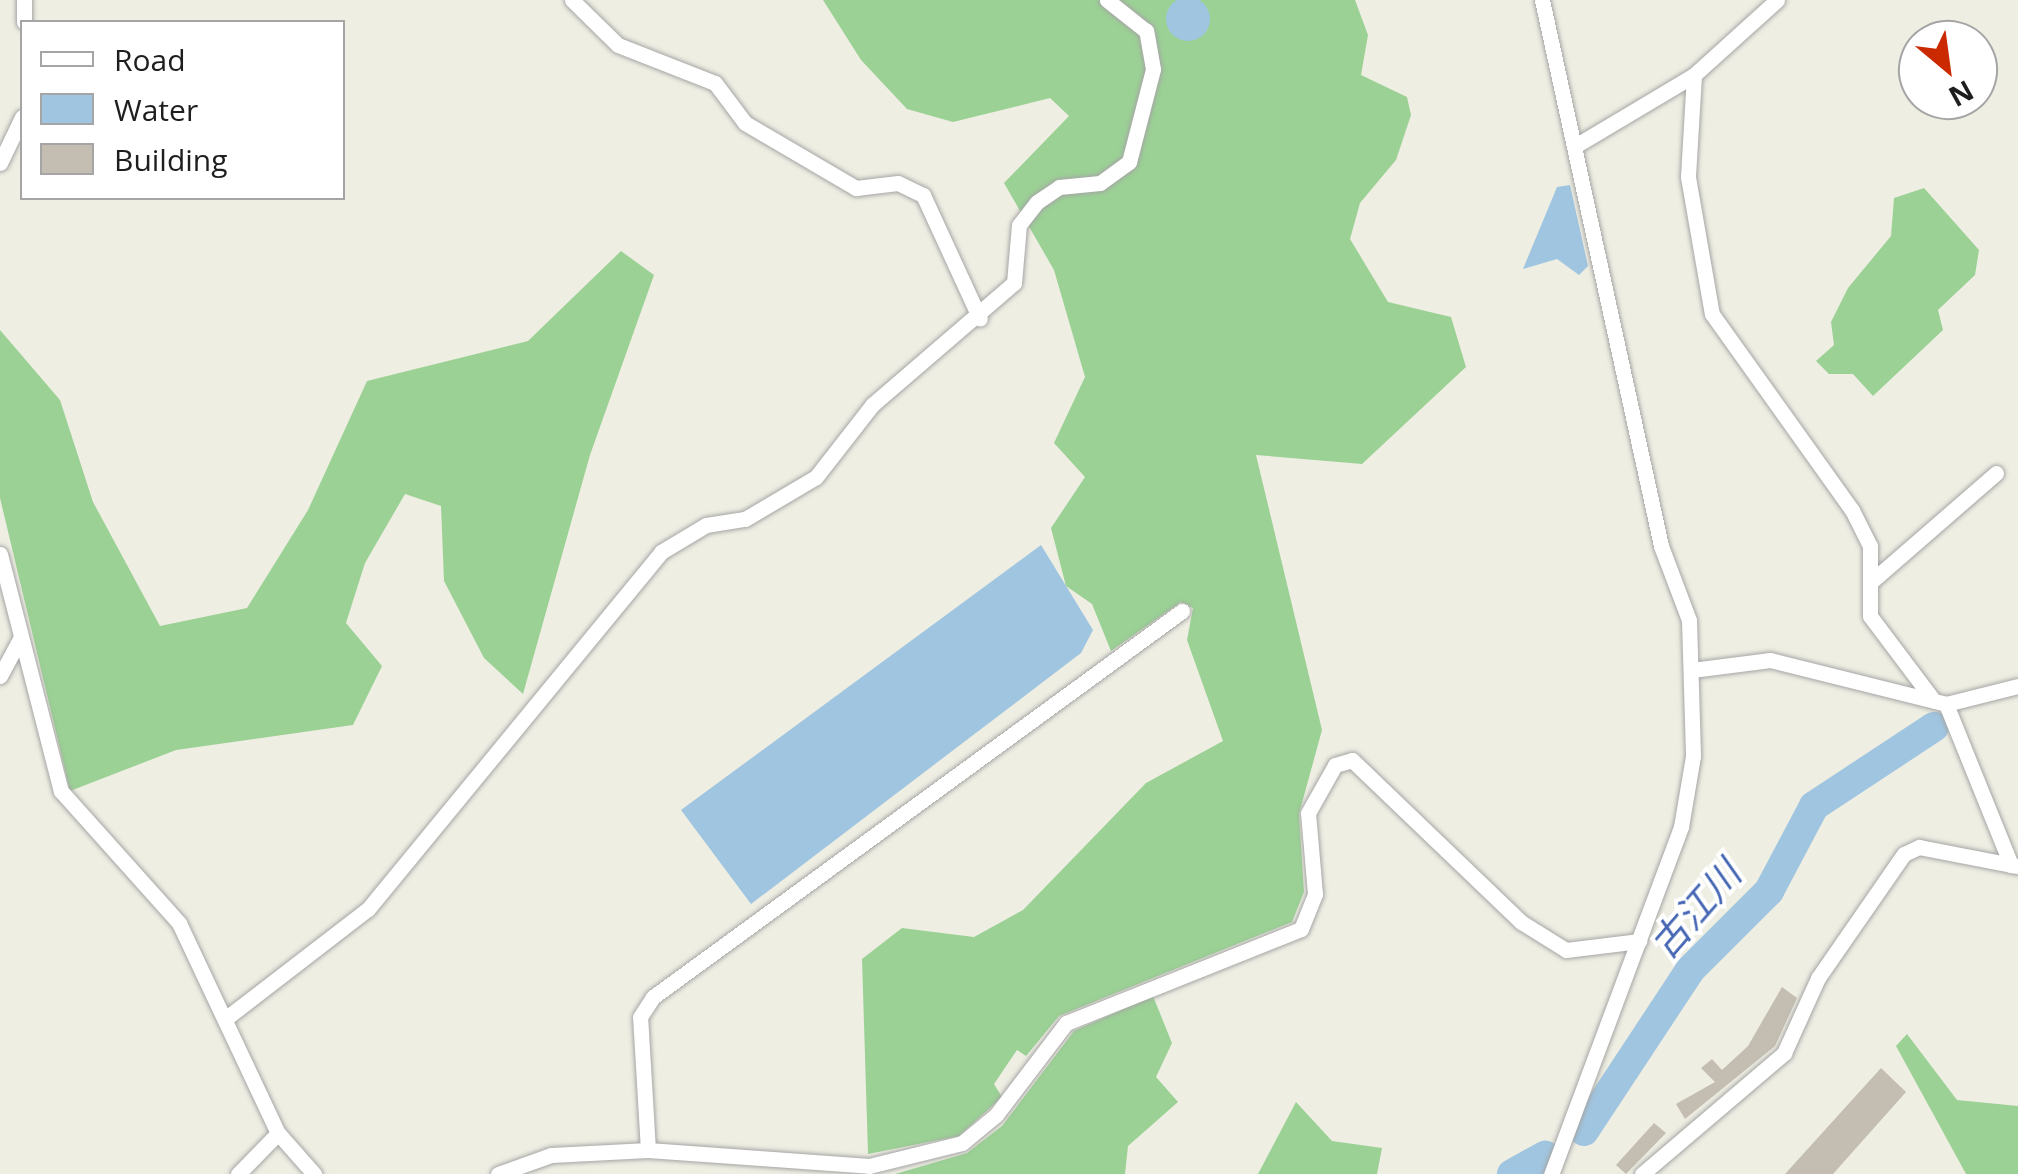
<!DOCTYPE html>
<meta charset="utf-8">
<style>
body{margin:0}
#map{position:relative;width:2018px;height:1174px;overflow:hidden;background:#efeee3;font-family:"Open Sans","Noto Sans JP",sans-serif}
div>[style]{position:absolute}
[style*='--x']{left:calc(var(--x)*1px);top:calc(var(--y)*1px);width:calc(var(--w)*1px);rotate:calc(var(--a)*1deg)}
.forest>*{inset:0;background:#9bd195}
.water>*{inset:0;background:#a0c5e0}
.round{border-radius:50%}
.river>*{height:30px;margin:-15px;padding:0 15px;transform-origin:15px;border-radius:15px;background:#a0c5e0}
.building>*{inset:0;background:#c4bdb2}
.roads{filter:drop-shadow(0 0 2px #a5a5a5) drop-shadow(0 0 2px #a5a5a5)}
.street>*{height:15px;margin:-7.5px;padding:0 7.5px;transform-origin:7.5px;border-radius:7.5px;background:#fff}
span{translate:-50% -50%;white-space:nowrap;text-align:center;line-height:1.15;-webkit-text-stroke:8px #fff;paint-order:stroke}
.water-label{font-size:38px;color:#4466b3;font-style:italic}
.legend{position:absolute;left:20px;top:20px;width:325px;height:180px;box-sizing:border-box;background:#fff;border:2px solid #a5a5a5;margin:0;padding:12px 18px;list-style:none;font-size:30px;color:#1e1e1e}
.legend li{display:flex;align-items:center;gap:20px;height:50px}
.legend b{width:50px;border:2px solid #a5a5a5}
.north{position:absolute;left:1898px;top:20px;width:100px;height:100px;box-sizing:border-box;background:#fff;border:2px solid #a5a5a5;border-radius:50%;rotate:151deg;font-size:28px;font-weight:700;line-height:40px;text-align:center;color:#1e1e1e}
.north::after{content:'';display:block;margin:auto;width:35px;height:45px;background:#cb2900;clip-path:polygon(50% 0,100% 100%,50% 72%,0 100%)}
</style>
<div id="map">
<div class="forest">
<i style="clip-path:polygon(823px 0,1355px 0,1368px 35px,1361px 75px,1407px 97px,1411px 115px,1396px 160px,1360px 203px,1350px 239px,1388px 302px,1451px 317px,1466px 367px,1362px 464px,1256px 455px,1322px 730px,1299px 814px,1304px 892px,1292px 922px,1059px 1016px,1026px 1056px,1017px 1050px,994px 1084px,1002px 1097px,959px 1136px,868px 1154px,862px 959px,902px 928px,974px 937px,1023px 910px,1146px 783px,1223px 741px,1187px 640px,1193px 608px,1181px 602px,1111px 651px,1092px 604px,1066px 586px,1051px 528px,1085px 477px,1054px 443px,1085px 377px,1054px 270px,1004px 183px,1069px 116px,1050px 98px,953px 122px,907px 109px,861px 60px)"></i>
<i style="clip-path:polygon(1924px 188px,1979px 250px,1975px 275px,1938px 310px,1943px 330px,1873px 396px,1853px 374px,1829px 374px,1816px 361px,1834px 345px,1831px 322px,1848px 288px,1891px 236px,1894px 198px)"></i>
<i style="clip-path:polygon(621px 251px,654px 275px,590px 455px,523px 694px,484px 658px,444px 581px,441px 506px,405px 494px,365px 563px,346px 623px,382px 666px,353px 725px,176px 750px,70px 791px,0 498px,0 330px,60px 400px,93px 502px,160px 626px,247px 608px,308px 510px,367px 381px,528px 341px)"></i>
<i style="clip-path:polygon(1153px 996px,1172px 1043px,1156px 1077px,1178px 1102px,1128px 1146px,1125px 1174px,895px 1174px,967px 1153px,1002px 1126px,1074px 1031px)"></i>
<i style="clip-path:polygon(1907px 1034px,1957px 1100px,2018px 1106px,2018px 1174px,1966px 1174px,1896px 1046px)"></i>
<i style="clip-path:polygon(1296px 1102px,1332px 1141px,1382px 1148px,1377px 1174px,1258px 1174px)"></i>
</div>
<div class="water">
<i class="round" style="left:1166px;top:-3px;width:44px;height:44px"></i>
<i style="clip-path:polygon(1570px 185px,1588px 266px,1579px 275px,1557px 259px,1523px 269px,1557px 187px)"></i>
<i style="clip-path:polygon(1041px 545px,1093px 630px,1081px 653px,751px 904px,681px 810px)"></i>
</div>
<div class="river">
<i style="--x:1584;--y:1131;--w:193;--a:-56.6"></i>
<i style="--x:1690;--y:970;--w:112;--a:-45"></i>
<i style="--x:1769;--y:891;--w:96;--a:-62.1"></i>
<i style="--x:1814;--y:806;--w:144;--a:-33.4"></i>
<i style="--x:1512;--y:1174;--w:38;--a:-29"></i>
</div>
<div class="building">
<i style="clip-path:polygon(1782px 987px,1797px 998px,1775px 1046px,1685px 1119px,1676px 1104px,1715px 1082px,1701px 1068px,1712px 1059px,1722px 1070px,1748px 1046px)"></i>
<i style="clip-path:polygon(1881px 1068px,1906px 1092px,1833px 1174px,1785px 1174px)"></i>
<i style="clip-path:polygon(1654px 1123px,1666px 1133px,1626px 1174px,1616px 1165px)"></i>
</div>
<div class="roads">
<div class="street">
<i style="--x:572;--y:0;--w:64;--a:44.4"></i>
<i style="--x:618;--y:45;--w:104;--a:21.4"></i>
<i style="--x:715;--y:83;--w:50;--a:53.1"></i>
<i style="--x:745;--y:123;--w:129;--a:30.4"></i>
<i style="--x:856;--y:188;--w:42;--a:-6.8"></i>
<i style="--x:898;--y:183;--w:28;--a:26"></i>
<i style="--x:923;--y:195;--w:136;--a:65.3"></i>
<i style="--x:1542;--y:0;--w:559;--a:77.7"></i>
<i style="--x:1661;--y:546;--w:79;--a:69.3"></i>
<i style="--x:1689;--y:620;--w:136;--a:88.3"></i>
<i style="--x:1693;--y:756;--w:72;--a:99.6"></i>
<i style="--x:1681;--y:827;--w:371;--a:110.5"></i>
<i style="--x:24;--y:22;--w:22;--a:-90"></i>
<i style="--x:1694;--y:75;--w:102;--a:93.4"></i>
<i style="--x:1688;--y:177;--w:139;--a:80.1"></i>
<i style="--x:1712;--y:314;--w:241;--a:54.5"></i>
<i style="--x:1852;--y:510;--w:40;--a:63.4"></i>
<i style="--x:1870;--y:546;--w:70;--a:90"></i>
<i style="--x:1870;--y:616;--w:106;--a:53"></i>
<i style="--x:1575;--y:146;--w:139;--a:-30.8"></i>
<i style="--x:1694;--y:75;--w:112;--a:-42.1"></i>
<i style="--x:0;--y:163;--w:51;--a:-64.4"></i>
<i style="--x:0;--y:554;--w:245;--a:75.6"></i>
<i style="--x:61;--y:791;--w:177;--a:48.2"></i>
<i style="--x:179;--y:923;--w:232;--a:64.8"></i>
<i style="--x:278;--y:1133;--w:55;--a:48.7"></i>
<i style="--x:1873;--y:580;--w:163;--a:-41"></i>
<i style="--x:1692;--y:670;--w:79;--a:-7.3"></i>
<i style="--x:1770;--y:660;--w:181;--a:14"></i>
<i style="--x:1946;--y:704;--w:74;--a:-14"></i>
<i style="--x:0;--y:676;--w:44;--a:-61.7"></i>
<i style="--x:1946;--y:704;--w:174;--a:68"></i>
<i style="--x:225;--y:1019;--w:180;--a:-37.6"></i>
<i style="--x:368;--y:909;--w:462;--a:-50.6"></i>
<i style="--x:661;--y:552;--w:52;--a:-31"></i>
<i style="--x:706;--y:525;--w:39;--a:-9"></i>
<i style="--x:745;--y:519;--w:82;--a:-30.6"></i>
<i style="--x:816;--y:477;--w:91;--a:-52.1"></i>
<i style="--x:872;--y:405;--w:187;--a:-40.7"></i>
<i style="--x:1014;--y:283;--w:58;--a:-85.1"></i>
<i style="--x:1019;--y:225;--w:29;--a:-52"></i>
<i style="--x:1037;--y:202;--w:27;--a:-34"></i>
<i style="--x:1059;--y:187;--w:41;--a:-5.6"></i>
<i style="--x:1100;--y:183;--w:36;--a:-36"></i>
<i style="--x:1129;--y:162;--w:96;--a:-75.5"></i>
<i style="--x:1153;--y:69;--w:39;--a:-100"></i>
<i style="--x:1146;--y:31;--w:50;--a:-141.5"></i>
<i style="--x:648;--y:1150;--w:133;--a:-93.4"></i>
<i style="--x:640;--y:1017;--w:24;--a:-57"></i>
<i style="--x:653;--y:997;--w:655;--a:-36.12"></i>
<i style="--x:238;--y:1174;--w:57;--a:-45.7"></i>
<i style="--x:498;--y:1174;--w:56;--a:-19.7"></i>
<i style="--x:551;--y:1155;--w:97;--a:-3"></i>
<i style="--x:648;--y:1150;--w:222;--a:4.1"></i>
<i style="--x:869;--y:1166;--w:96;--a:-13.9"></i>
<i style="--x:962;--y:1143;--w:44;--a:-39.5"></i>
<i style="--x:996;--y:1115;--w:116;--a:-52.7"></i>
<i style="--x:1066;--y:1023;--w:253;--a:-21.8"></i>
<i style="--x:1301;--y:929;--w:38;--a:-68"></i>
<i style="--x:1315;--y:894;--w:81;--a:-94.9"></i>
<i style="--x:1308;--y:813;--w:55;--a:-60.6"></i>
<i style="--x:1335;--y:765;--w:18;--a:-16"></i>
<i style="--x:1352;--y:760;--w:234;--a:43.8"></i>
<i style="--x:1521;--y:922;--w:53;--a:31.9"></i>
<i style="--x:1566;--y:950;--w:74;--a:-7"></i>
<i style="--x:1642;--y:1174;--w:187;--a:-40.4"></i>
<i style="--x:1784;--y:1053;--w:82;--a:-65.6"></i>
<i style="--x:1818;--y:978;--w:151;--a:-55.3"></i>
<i style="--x:1904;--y:854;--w:17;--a:-25"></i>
<i style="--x:1919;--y:847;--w:101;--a:10.9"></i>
</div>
</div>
<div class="water-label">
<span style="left:1695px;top:909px;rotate:-49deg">古江川</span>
</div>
<ul class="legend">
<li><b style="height:12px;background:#fff"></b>Road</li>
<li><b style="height:28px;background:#a0c5e0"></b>Water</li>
<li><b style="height:28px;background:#c4bdb2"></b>Building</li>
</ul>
<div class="north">N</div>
</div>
